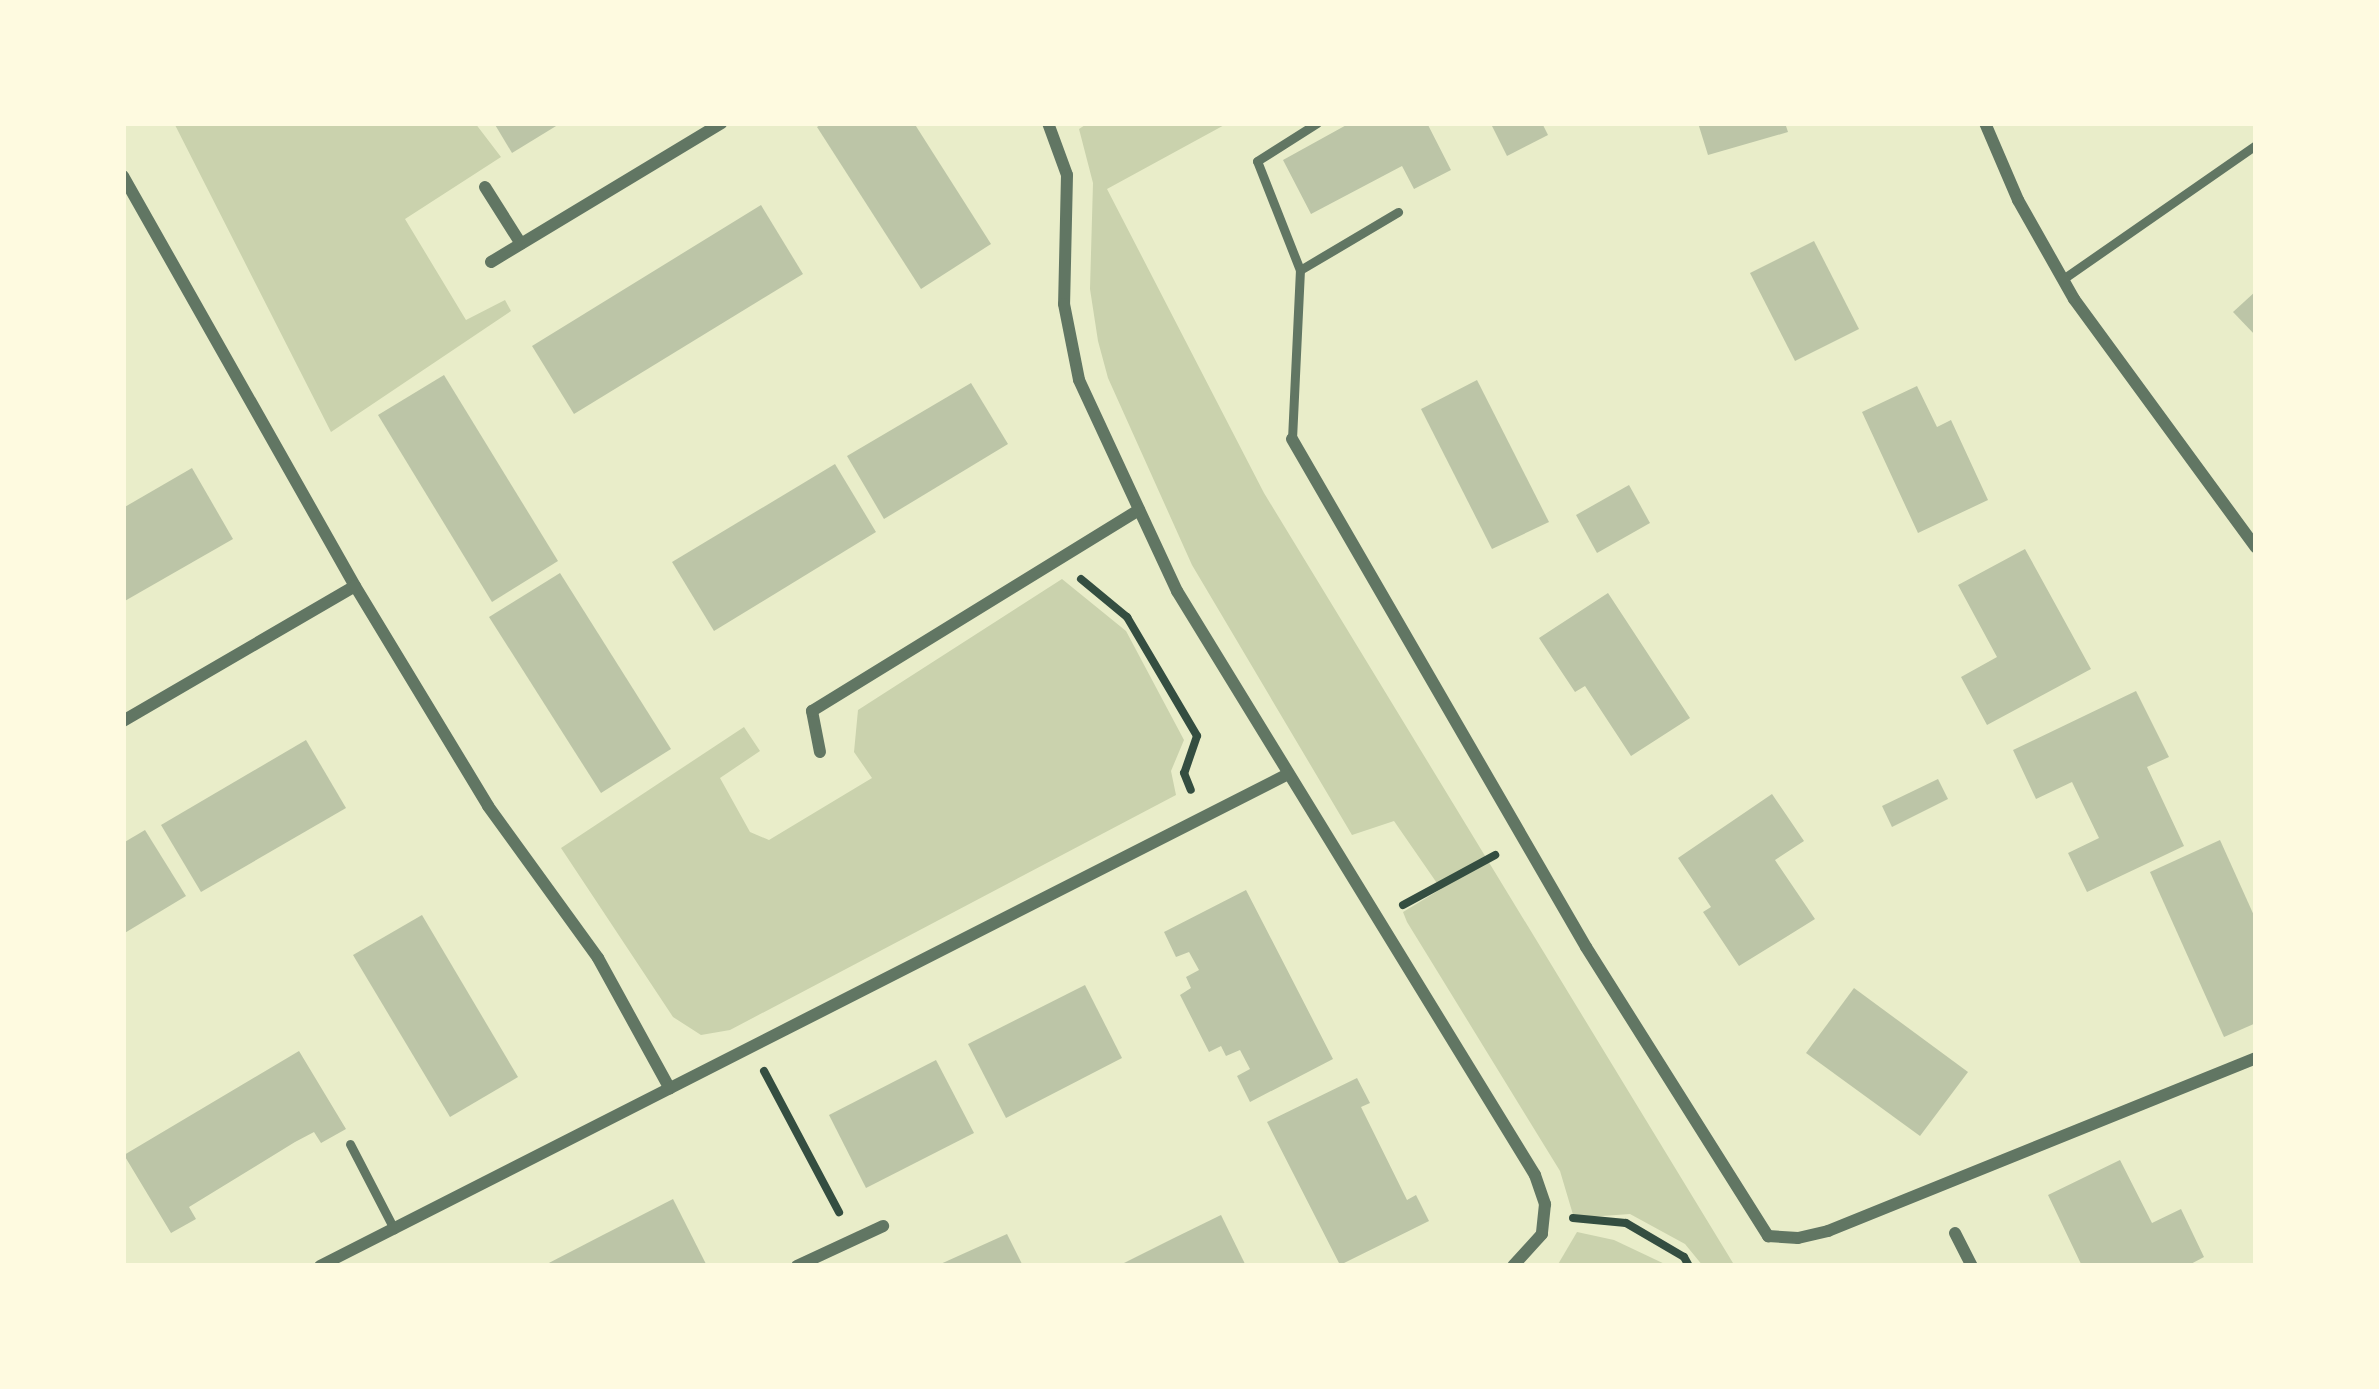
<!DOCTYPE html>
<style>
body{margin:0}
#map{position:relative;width:2379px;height:1389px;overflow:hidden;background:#e9edc9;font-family:Poppins,sans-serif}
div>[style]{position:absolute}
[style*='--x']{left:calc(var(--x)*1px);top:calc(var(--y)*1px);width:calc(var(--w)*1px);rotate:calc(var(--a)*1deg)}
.green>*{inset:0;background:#cad2ad}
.building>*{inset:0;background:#bcc5a7}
.path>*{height:8px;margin:-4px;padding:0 4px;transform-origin:4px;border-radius:4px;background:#344e41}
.service>*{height:9px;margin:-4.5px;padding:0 4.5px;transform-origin:4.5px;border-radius:4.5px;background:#617663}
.minor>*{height:12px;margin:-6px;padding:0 6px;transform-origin:6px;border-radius:6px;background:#617663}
span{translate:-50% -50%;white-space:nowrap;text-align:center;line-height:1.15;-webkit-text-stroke:12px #fefae0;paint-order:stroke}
.frame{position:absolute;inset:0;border:126px solid #fefae0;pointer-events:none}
</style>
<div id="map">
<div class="green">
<i style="clip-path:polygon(174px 123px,475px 123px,501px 157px,405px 219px,466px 320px,505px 300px,511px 311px,331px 432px)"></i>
<i style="clip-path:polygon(1088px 123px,1228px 123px,1107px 189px,1264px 493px,1733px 1263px,1703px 1266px,1685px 1244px,1630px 1214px,1574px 1218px,1560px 1171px,1407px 922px,1403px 912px,1441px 889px,1394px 821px,1352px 835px,1192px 565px,1108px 378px,1098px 341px,1090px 289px,1093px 183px,1079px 129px)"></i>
<i style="clip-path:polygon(1062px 579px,1126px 631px,1184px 740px,1171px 771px,1176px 795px,730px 1030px,701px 1035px,673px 1017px,561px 848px,744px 727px,760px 751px,720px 778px,750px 832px,769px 840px,872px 778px,854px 752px,858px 710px)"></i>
<i style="clip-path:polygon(1577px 1232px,1614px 1240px,1669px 1266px,1557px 1266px)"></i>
</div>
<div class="building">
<i style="clip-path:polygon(494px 123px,561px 123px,512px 153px)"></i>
<i style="clip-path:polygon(823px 123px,914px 123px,991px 244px,921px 289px,817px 127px)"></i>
<i style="clip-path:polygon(1350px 123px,1427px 123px,1451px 170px,1414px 189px,1402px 166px,1311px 214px,1283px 160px)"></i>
<i style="clip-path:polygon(1499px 123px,1542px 123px,1548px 135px,1507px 156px,1492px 126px)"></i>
<i style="clip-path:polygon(1698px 123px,1785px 123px,1788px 132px,1708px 155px)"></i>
<i style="clip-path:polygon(761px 205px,803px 274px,574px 414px,532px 346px)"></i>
<i style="clip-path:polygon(1814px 241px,1859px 329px,1795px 361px,1750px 273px)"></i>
<i style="clip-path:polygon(2256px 291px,2256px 336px,2233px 312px)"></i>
<i style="clip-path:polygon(444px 375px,558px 561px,492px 602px,378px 415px)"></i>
<i style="clip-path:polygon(1477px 380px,1549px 522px,1492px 549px,1421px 409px)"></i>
<i style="clip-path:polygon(971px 383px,1008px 444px,884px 519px,847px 456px)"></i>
<i style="clip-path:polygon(1917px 386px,1937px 427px,1951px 420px,1988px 500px,1918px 533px,1862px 412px)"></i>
<i style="clip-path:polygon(835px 464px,876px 532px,714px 631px,672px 562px)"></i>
<i style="clip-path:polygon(192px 468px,233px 539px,123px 602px,123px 508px)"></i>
<i style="clip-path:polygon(1629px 485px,1650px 523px,1597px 553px,1576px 515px)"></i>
<i style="clip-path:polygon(2025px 549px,2091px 669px,1987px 725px,1961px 677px,1997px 657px,1958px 585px)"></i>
<i style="clip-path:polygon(560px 573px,671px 749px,601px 793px,489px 617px)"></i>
<i style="clip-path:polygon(1608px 593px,1690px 718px,1631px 756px,1585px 686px,1575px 692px,1539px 638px)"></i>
<i style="clip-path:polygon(2136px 691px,2169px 757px,2147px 767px,2184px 846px,2087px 892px,2068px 853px,2099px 838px,2072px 782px,2036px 799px,2013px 750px)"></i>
<i style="clip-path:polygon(306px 740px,346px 808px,201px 892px,161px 825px)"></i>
<i style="clip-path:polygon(1938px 779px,1948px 799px,1892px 827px,1882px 806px)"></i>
<i style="clip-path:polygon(1772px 794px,1804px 841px,1775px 860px,1815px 919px,1739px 966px,1703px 912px,1711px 907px,1678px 858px)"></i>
<i style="clip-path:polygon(145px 830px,186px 896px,123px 934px,123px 843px)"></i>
<i style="clip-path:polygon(2220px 840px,2256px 920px,2256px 1023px,2224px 1037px,2150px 872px)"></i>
<i style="clip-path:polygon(1246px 890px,1333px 1059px,1250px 1102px,1237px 1076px,1250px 1069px,1240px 1050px,1226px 1056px,1221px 1046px,1209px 1052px,1180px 995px,1191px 988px,1186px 977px,1199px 970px,1189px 952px,1176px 957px,1164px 932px)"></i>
<i style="clip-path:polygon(422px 915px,518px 1077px,450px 1117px,353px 955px)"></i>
<i style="clip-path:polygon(1085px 985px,1122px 1058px,1006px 1118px,968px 1044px)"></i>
<i style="clip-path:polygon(1854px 988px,1968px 1072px,1920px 1136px,1806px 1053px)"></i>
<i style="clip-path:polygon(299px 1051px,346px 1129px,321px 1143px,314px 1132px,295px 1142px,189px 1207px,196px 1219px,171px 1233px,124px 1155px)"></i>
<i style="clip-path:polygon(936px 1060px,974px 1133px,866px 1188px,829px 1115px)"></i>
<i style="clip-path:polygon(1357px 1078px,1370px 1103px,1361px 1107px,1407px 1200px,1416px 1195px,1429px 1221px,1340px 1265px,1267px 1122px)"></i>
<i style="clip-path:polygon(2120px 1160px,2152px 1223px,2181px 1209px,2204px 1257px,2187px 1266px,2082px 1266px,2048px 1195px)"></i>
<i style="clip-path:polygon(673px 1199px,707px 1266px,543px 1266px,601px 1236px)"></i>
<i style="clip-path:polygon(1221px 1215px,1246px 1266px,1118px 1266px,1172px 1239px)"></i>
<i style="clip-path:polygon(1007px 1234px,1023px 1266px,936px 1266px)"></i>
</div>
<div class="path">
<i style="--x:1081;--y:579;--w:60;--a:39.6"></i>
<i style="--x:1127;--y:617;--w:138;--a:59.5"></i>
<i style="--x:1197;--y:736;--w:39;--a:109"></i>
<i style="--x:1184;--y:773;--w:18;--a:68"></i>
<i style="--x:1403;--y:905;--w:105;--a:-28.5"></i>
<i style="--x:764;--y:1071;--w:160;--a:62"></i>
<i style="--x:1573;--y:1218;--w:53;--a:5.4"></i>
<i style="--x:1626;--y:1223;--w:67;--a:30.4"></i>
<i style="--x:1684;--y:1257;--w:10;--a:61"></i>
</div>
<div class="service">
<i style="--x:1300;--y:270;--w:117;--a:-111.5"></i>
<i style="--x:1257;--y:161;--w:71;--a:-32.3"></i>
<i style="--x:2063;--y:279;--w:235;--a:-34.8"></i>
<i style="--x:1292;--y:439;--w:169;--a:-87.3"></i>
<i style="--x:1300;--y:270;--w:114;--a:-30.6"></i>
<i style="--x:350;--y:1144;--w:96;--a:62.6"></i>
</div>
<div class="minor">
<i style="--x:1048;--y:123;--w:55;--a:69.9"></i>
<i style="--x:1067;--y:175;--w:129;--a:91.3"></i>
<i style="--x:1064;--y:304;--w:77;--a:78.8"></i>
<i style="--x:1079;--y:380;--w:233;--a:65.1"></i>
<i style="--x:1177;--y:591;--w:685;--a:58.49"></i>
<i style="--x:1535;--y:1175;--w:31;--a:71"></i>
<i style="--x:1545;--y:1204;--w:30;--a:96"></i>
<i style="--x:1542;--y:1234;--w:43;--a:132.2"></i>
<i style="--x:1985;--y:123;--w:84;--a:66.8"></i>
<i style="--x:2018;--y:200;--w:114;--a:60.5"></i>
<i style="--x:2074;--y:299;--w:308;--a:53.8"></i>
<i style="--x:123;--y:176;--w:471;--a:60.5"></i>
<i style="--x:485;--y:187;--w:67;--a:57.7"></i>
<i style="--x:491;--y:262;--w:269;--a:-31.1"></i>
<i style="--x:1292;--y:439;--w:587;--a:59.94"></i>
<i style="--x:1586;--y:947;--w:342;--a:57.8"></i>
<i style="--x:1768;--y:1236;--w:30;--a:4"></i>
<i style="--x:1798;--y:1238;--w:31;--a:-13"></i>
<i style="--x:1828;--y:1231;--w:462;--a:-22"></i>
<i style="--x:123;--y:721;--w:268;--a:-30.2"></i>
<i style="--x:355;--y:586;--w:257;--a:58.8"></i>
<i style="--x:488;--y:806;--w:188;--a:54.1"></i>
<i style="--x:598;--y:958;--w:149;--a:61.2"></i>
<i style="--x:820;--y:752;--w:42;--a:-101"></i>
<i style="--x:812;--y:711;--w:384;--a:-31.6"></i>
<i style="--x:1955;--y:1233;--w:37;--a:63"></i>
<i style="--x:320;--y:1266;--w:1084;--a:-26.94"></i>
<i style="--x:797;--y:1266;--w:95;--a:-24.9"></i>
</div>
<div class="frame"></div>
</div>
